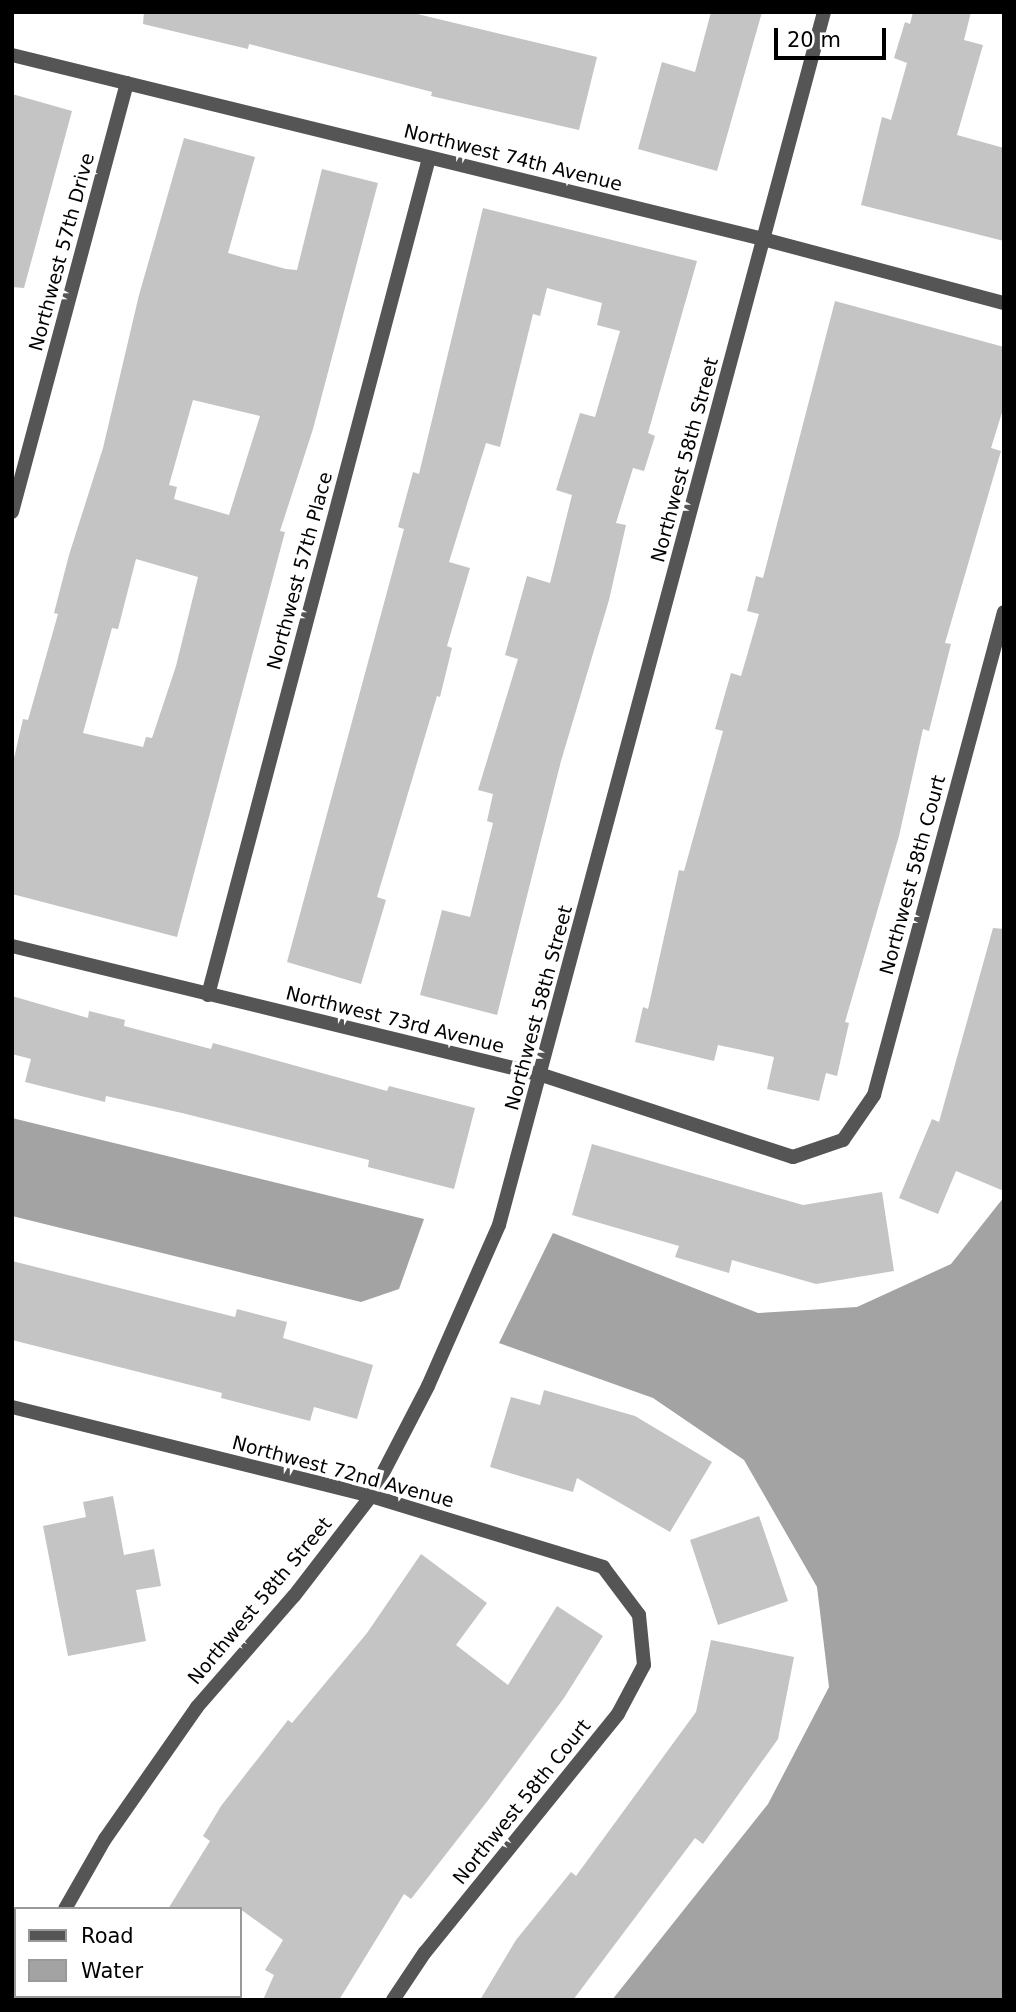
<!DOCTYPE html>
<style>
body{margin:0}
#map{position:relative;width:1016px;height:2012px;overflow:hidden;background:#fff;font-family:"DejaVu Sans",sans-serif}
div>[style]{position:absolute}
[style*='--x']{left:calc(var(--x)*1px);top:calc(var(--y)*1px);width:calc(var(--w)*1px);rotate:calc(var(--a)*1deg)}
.water>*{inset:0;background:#a3a3a3}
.building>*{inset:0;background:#c4c4c4}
.street>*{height:14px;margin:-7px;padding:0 7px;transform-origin:7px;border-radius:7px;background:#555}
span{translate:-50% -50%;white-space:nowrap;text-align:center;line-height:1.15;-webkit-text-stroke:7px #fff;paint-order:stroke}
.street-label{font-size:19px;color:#000}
.frame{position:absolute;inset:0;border:14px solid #000;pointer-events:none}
.legend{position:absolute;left:14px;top:1907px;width:228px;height:91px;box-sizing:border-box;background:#fff;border:2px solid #999;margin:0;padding:9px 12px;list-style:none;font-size:21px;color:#000}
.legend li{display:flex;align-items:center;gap:14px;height:35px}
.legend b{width:35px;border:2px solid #999}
.scale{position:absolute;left:774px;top:28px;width:112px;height:32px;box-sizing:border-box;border:4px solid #000;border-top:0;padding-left:9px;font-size:21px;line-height:24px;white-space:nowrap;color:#000;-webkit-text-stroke:5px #fff;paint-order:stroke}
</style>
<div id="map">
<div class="water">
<i style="clip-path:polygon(12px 1118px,424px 1219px,399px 1289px,361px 1302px,12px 1216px)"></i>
<i style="clip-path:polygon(1004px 1197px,1004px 2000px,612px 2000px,768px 1804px,829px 1687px,817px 1587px,744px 1460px,653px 1398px,499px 1343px,553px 1233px,758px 1313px,857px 1307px,951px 1264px)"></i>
</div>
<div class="building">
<i style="clip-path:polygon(144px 12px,409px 12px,597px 57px,579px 130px,431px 96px,432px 92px,249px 44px,248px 49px,143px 24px)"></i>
<i style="clip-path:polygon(711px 12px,762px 12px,717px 171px,638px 149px,662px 62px,695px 72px)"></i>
<i style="clip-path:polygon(913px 12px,971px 12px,964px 40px,983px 45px,957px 135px,1004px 148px,1004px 241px,861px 205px,882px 117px,891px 120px,907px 63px,894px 58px,905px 22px,910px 24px)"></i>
<i style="clip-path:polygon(12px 94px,72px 111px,24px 288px,12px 287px)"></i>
<i style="clip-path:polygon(evenodd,184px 138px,255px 157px,228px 253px,286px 269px,297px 270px,322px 169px,378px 183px,313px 429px,280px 531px,285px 532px,177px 937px,12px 894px,12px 767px,23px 719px,28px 720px,58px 614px,54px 613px,69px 555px,103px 448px,139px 295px,184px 138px,193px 400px,260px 416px,229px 515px,174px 499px,177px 487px,169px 485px,193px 400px,184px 138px,136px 559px,198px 577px,176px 666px,152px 738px,146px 737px,143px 747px,83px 733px,112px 628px,118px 629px,136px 559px)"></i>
<i style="clip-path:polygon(483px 208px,697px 261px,648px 433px,655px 436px,644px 471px,633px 468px,616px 523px,626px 525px,609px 600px,561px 761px,497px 1015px,420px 995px,442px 910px,470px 917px,493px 823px,487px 821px,493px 794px,478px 790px,518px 659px,505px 655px,527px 576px,550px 583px,572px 495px,556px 490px,580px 413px,595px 417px,620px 331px,597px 325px,602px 303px,547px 288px,540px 316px,533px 314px,500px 447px,486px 443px,449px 562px,470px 568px,447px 646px,452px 648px,440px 697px,437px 696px,377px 897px,386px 900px,361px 984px,287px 962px,404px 529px,398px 527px,413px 472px,419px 474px)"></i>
<i style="clip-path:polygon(835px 301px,1004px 347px,1004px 406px,991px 448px,1001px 451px,945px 643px,951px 644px,929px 731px,923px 729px,899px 836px,845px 1022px,849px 1023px,837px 1076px,826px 1073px,819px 1101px,767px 1089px,774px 1057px,718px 1045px,714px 1061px,635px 1042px,643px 1007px,648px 1009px,679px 870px,684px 871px,723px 731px,715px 729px,731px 673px,741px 676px,759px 614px,747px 611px,756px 576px,763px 578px)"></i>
<i style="clip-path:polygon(993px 928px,1004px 929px,1004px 1191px,956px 1171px,938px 1214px,899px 1198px,932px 1119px,939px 1122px)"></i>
<i style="clip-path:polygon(12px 996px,88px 1018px,89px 1011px,125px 1020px,124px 1026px,211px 1049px,213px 1043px,387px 1091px,389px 1086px,475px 1108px,454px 1189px,368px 1167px,369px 1160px,182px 1113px,106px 1096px,105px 1102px,25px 1082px,31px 1059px,12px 1054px)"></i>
<i style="clip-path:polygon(592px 1144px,803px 1205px,882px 1192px,894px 1271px,816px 1284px,732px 1260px,729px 1273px,675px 1257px,679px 1246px,572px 1215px)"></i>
<i style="clip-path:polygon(12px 1261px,235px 1317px,237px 1309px,287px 1322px,283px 1338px,373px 1365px,357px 1419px,314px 1407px,310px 1421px,221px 1398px,222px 1393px,12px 1340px)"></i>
<i style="clip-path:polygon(544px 1390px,635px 1416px,712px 1462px,670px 1532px,577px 1478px,573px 1492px,490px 1467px,511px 1397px,540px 1405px)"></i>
<i style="clip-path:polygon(113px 1496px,124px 1555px,154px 1549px,161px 1586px,136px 1590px,146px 1641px,68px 1656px,43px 1526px,86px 1517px,83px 1502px)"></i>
<i style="clip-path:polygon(759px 1516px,788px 1601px,718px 1625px,690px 1540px)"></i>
<i style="clip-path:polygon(421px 1554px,487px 1603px,456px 1645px,508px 1685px,557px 1606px,603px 1636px,564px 1698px,489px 1799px,411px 1899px,404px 1894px,339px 2000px,263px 2000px,274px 1975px,265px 1970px,283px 1940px,240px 1909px,168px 1909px,210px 1841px,203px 1836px,221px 1806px,288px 1720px,292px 1723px,367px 1633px)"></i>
<i style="clip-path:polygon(711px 1640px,794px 1657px,778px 1739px,703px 1844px,695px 1838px,573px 2000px,480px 2000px,516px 1940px,571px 1872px,576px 1876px,696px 1712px)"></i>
</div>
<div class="street">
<i style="--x:12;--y:55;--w:773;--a:13.77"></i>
<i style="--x:763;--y:239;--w:249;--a:14.9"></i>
<i style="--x:12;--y:512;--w:444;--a:-75"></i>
<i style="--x:12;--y:946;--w:545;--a:13.68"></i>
<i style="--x:542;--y:1075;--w:264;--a:18.1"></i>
<i style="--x:793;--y:1157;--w:53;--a:-18.8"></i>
<i style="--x:843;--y:1140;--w:55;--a:-55.4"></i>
<i style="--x:874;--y:1095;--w:500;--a:-74.94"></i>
<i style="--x:208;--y:995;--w:866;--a:-75.21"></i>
<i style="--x:12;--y:1407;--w:370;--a:13.9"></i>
<i style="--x:371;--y:1496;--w:243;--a:17"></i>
<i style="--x:603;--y:1567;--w:60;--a:53.1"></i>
<i style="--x:639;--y:1615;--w:50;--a:84.3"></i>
<i style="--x:644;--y:1665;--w:55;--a:118"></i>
<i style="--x:618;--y:1714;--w:306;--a:129"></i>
<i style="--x:425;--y:1952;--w:58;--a:123.7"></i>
<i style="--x:65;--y:1909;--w:81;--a:-60.3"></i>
<i style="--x:105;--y:1839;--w:161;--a:-55.1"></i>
<i style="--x:197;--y:1707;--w:147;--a:-48.9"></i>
<i style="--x:294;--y:1596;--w:126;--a:-52.4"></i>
<i style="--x:371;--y:1496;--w:124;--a:-62.6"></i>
<i style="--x:428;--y:1386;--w:176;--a:-66.2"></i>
<i style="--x:499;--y:1225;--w:1256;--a:-75"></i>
<i style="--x:17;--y:2000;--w:4;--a:-63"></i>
</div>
<div class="street-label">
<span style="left:513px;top:158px;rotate:14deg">Northwest 74th Avenue</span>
<span style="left:62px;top:252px;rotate:-75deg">Northwest 57th Drive</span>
<span style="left:685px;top:460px;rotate:-75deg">Northwest 58th Street</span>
<span style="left:300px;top:571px;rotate:-75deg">Northwest 57th Place</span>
<span style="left:913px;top:875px;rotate:-75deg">Northwest 58th Court</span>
<span style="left:539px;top:1008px;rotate:-75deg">Northwest 58th Street</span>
<span style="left:395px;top:1020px;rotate:14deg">Northwest 73rd Avenue</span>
<span style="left:343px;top:1472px;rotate:15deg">Northwest 72nd Avenue</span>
<span style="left:260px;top:1601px;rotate:-50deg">Northwest 58th Street</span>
<span style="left:522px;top:1802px;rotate:-51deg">Northwest 58th Court</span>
</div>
<div class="frame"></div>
<ul class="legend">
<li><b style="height:9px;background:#555"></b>Road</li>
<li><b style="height:19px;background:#a3a3a3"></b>Water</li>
</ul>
<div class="scale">20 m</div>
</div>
